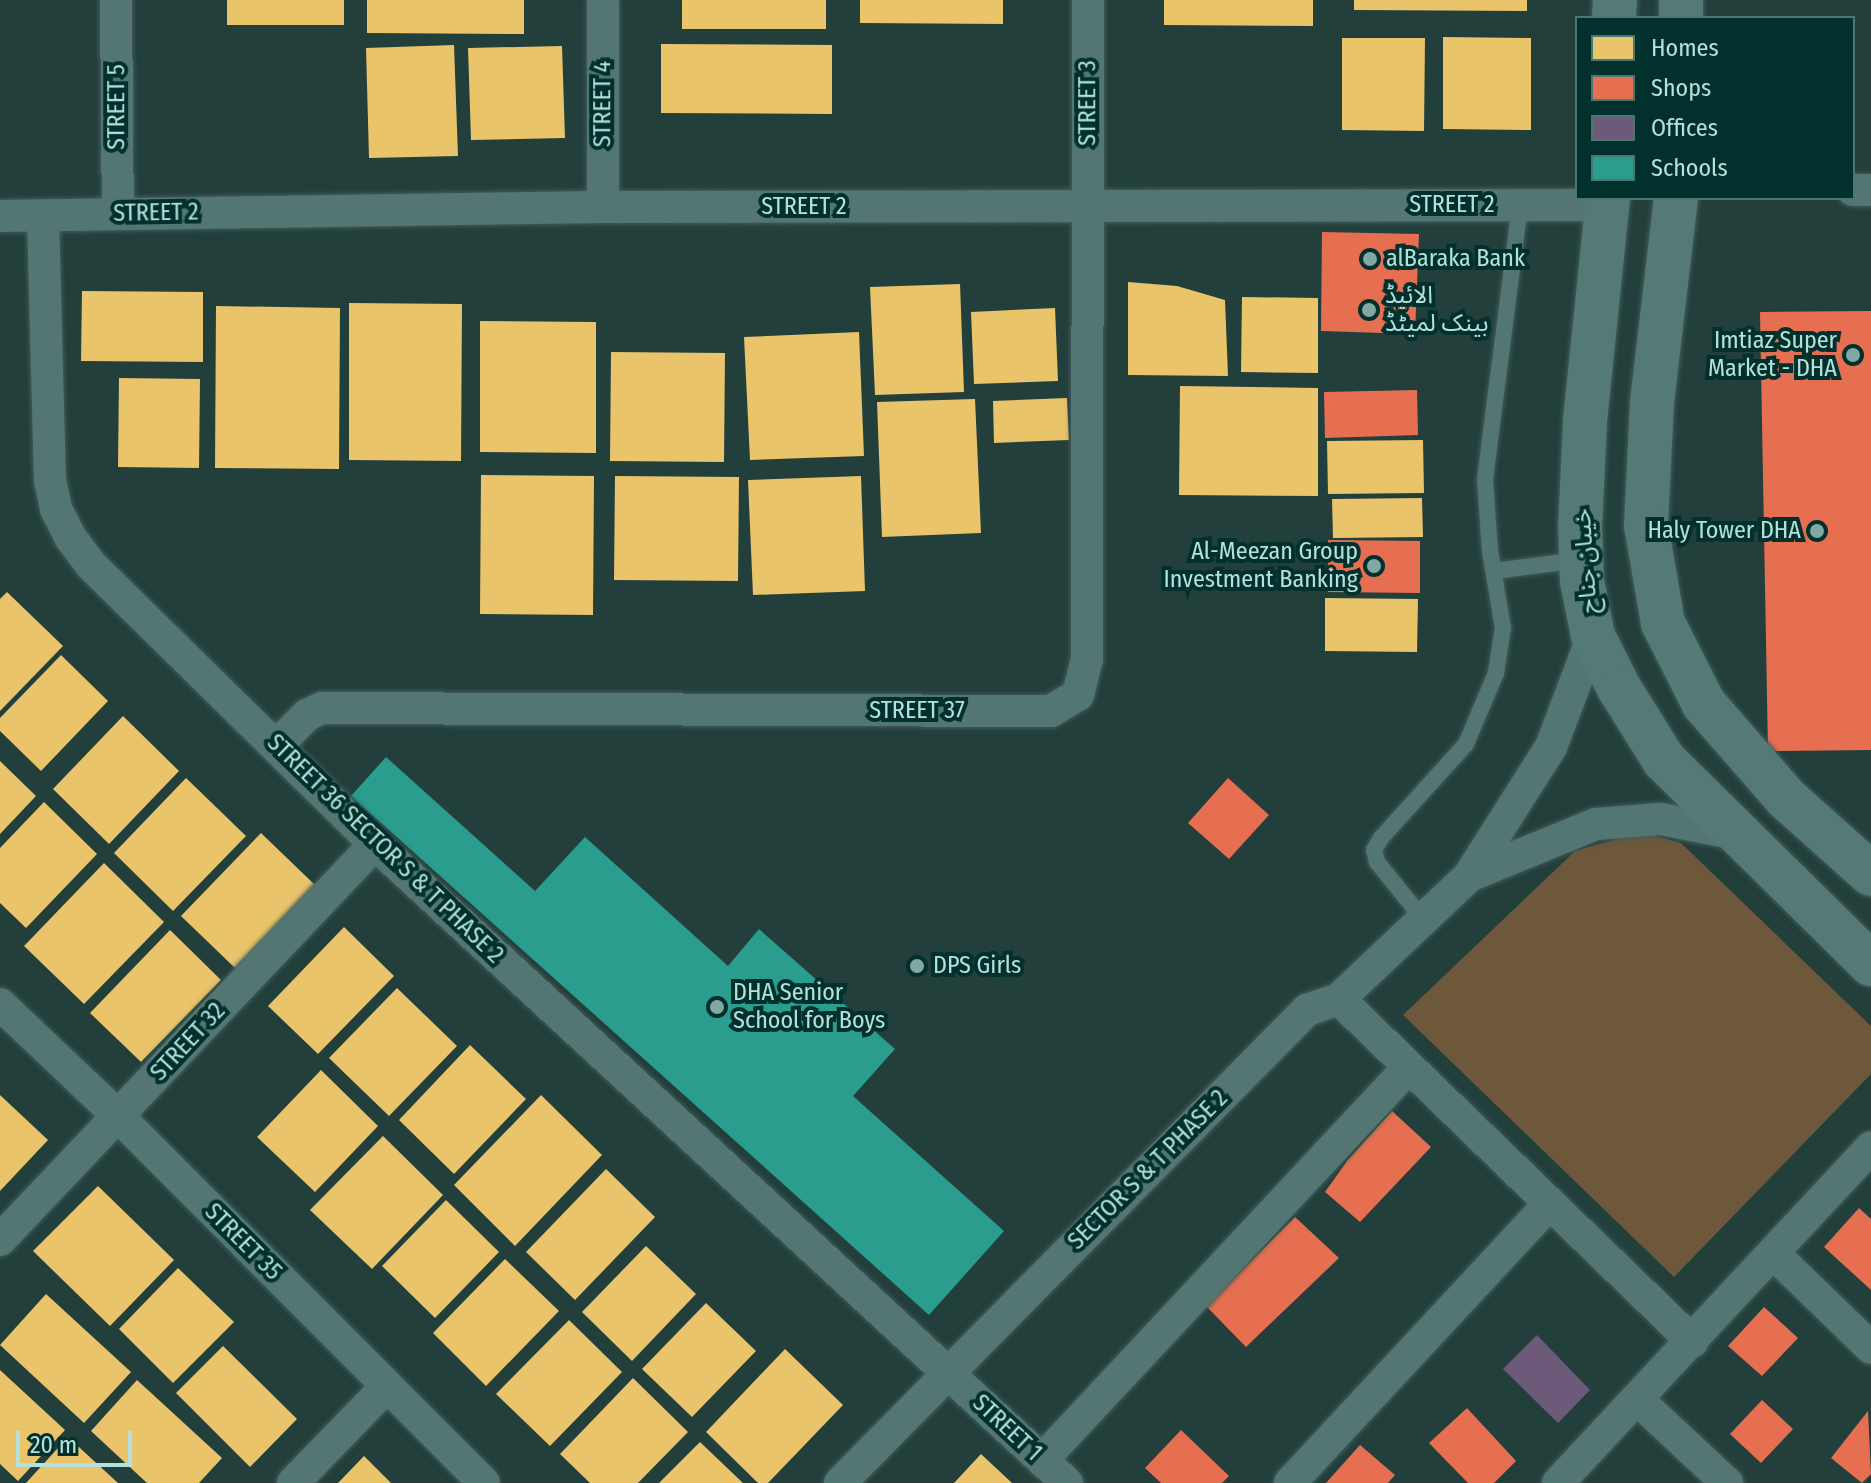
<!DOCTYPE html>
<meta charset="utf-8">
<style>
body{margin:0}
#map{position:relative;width:1871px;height:1483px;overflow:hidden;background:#223f3c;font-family:"Fira Sans Condensed","Noto Sans Arabic",sans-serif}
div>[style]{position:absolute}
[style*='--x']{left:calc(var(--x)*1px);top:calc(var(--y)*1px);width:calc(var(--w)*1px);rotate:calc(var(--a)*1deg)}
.green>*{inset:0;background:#6e583c}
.homes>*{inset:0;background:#e9c46a}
.shops>*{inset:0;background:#e76f51}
.offices>*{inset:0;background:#6d597a}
.schools>*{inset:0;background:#2a9d8f}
.roads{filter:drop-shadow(0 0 2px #415b58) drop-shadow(0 0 2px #415b58)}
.lane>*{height:16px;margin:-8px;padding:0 8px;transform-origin:8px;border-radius:8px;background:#537672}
.street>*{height:32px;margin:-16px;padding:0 16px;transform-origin:16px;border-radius:16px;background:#537672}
.secondary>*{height:44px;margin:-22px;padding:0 22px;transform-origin:22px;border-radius:22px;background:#557a76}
.dots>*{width:22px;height:22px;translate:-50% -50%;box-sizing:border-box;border:4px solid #02302c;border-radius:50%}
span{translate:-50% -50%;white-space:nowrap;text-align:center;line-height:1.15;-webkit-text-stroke:8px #02302c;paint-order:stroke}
.street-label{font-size:24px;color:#b4e1db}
.poi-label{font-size:24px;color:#b4e1db}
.left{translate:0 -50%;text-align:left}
.right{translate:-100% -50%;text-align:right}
.legend{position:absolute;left:1575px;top:16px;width:280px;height:184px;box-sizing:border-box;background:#02302c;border:2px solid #497772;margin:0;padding:10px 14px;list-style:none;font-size:24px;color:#b4e1db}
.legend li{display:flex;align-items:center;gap:16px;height:40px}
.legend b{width:40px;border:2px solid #497772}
.scale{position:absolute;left:16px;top:1431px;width:116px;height:36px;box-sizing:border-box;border:4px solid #b4e1db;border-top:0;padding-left:10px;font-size:24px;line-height:28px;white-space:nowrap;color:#b4e1db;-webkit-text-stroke:6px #02302c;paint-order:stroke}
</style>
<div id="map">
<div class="green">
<i style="clip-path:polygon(1641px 832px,1681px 843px,1871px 1026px,1871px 1074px,1674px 1277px,1403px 1015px,1575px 851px)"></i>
</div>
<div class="homes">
<i style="clip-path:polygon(227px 0,344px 0,344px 25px,227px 25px)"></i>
<i style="clip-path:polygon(367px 0,524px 0,524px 34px,367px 33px)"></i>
<i style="clip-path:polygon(682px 0,826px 0,826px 29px,682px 29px)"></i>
<i style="clip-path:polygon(860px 0,1003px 0,1003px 24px,860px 23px)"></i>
<i style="clip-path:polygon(1164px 0,1313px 0,1313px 26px,1164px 25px)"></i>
<i style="clip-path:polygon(1354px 0,1527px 0,1527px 11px,1354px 10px)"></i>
<i style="clip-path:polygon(1443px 37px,1531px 38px,1531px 130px,1443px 129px)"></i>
<i style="clip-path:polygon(1342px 38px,1425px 38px,1424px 131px,1342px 130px)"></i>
<i style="clip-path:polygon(661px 44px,832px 45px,832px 114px,661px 113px)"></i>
<i style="clip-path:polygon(454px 45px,458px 156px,369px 158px,366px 48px)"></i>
<i style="clip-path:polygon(562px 46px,565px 138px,471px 140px,468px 48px)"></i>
<i style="clip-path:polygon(1128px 282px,1177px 286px,1225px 300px,1228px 376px,1128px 375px)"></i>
<i style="clip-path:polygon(960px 284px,964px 392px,875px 395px,870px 287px)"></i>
<i style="clip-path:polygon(82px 291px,203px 292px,203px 362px,81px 361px)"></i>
<i style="clip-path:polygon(1242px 297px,1318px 298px,1318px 373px,1241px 372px)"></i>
<i style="clip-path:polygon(349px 303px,462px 304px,461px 461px,349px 460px)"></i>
<i style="clip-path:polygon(216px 306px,340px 308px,339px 469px,215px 468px)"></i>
<i style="clip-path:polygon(1055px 308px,1058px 381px,974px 384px,971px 312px)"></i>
<i style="clip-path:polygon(480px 321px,596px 322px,596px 453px,480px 452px)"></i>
<i style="clip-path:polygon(859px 332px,864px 456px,750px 460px,744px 337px)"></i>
<i style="clip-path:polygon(611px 352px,725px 353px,724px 462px,610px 461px)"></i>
<i style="clip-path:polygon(119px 378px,200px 379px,199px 468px,118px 467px)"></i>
<i style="clip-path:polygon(1180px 386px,1318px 388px,1318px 496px,1179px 495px)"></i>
<i style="clip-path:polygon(1067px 398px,1069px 440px,994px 443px,993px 401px)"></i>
<i style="clip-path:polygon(975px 399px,981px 533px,882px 537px,877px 402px)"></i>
<i style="clip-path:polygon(1423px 440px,1424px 493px,1328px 494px,1327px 441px)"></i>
<i style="clip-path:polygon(481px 475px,594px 476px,593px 615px,480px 614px)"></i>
<i style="clip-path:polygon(615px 476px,739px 477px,738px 581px,614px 580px)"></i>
<i style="clip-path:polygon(861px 476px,865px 591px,753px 595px,748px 480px)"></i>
<i style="clip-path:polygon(1422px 498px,1423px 537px,1333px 538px,1332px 499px)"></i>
<i style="clip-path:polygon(7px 592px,63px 646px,0 711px,0 599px)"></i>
<i style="clip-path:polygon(1325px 598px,1418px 599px,1417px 652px,1325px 651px)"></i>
<i style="clip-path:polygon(61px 655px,108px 701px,41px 771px,0 731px,0 718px)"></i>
<i style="clip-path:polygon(123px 716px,179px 771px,109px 844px,53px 789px)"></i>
<i style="clip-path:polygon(0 761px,36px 796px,0 834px)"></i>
<i style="clip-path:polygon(186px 778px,246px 836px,173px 911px,114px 853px)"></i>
<i style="clip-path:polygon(44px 802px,97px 854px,26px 928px,0 903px,0 848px)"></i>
<i style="clip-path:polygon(261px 833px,315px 885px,235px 968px,181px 916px)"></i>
<i style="clip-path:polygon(104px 863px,164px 922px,84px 1004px,24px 946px)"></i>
<i style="clip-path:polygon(344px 927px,394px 976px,318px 1054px,268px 1006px)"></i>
<i style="clip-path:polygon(170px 930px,221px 980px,141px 1062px,90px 1013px)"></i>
<i style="clip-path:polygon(397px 988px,457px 1046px,389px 1116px,329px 1058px)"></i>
<i style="clip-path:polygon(470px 1045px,526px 1099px,454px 1174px,399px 1120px)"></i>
<i style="clip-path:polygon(321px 1070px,378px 1126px,315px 1192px,257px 1137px)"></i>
<i style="clip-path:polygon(0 1095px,48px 1140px,0 1191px)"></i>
<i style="clip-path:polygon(541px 1095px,602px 1155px,515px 1246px,454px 1185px)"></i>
<i style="clip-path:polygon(383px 1136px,443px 1195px,372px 1269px,310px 1210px)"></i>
<i style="clip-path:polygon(606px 1169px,655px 1217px,575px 1300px,526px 1252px)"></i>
<i style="clip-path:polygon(98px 1186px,174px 1260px,110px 1326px,33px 1251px)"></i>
<i style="clip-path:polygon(446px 1200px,499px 1252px,435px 1318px,382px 1266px)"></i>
<i style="clip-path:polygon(646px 1246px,696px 1294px,632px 1361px,582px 1312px)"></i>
<i style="clip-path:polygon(505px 1259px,559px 1311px,486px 1386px,433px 1333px)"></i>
<i style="clip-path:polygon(178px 1268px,234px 1322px,173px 1383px,119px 1329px)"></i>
<i style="clip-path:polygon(46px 1294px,131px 1372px,84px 1423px,0 1345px)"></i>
<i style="clip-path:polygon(706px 1303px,756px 1351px,692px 1417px,642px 1369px)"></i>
<i style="clip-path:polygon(569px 1320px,622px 1372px,550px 1446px,496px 1394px)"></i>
<i style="clip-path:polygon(223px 1346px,297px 1419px,250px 1467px,176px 1393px)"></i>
<i style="clip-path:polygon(785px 1349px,843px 1405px,768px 1483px,758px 1483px,706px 1432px)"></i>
<i style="clip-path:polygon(0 1370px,65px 1430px,18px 1481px,0 1464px)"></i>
<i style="clip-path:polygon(633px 1378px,688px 1432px,638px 1483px,590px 1483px,560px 1454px)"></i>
<i style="clip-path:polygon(137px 1380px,222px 1458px,199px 1483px,147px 1483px,91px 1431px)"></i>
<i style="clip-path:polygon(68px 1437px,118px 1483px,26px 1483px)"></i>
<i style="clip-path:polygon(700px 1442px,743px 1483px,659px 1483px)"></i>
<i style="clip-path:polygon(981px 1454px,1012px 1483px,954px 1483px)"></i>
<i style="clip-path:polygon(364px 1456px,391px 1483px,338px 1483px)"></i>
</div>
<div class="shops">
<i style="clip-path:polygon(1322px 232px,1419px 234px,1415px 334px,1321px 331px)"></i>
<i style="clip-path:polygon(1871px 311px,1871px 750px,1768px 751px,1760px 312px)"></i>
<i style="clip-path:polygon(1417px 390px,1418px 435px,1325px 438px,1324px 392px)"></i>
<i style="clip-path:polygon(1328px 540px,1420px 541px,1420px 593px,1328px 592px)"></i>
<i style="clip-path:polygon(1228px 778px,1269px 815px,1229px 859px,1188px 823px)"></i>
<i style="clip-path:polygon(1392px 1111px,1431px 1147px,1360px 1222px,1325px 1192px,1347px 1161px)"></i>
<i style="clip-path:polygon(1859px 1208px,1871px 1219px,1871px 1290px,1824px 1247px)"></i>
<i style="clip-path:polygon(1295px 1217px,1339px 1258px,1246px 1347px,1206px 1306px)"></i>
<i style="clip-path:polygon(1764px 1307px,1798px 1338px,1762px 1376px,1728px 1346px)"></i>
<i style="clip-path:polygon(1762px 1400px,1793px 1429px,1761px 1463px,1730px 1434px)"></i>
<i style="clip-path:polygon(1467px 1408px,1516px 1461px,1494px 1483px,1468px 1483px,1429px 1443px)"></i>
<i style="clip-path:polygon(1868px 1411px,1871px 1474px,1862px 1483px,1831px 1458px)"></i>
<i style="clip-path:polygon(1181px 1430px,1229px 1476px,1222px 1483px,1161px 1483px,1145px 1468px)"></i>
<i style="clip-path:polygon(1360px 1445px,1395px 1475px,1388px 1483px,1326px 1483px)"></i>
</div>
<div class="offices">
<i style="clip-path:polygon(1537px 1335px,1590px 1390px,1558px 1423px,1503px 1369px)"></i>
</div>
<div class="schools">
<i style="clip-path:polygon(386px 757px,535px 891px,585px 837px,728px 966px,759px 929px,895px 1049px,853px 1096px,1004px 1231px,929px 1315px,351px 796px)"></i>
</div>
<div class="roads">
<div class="lane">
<i style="--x:1494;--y:571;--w:87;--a:-7.3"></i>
<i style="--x:1423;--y:919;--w:73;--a:-128.9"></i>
<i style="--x:1377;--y:862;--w:12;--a:-104"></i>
<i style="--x:1374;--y:850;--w:14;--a:-60"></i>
<i style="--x:1381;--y:838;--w:127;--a:-47.9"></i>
<i style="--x:1466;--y:744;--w:77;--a:-67.1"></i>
<i style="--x:1496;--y:673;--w:46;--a:-81.2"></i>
<i style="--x:1503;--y:628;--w:78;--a:-99.6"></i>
<i style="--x:1490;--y:551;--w:72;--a:-94"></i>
<i style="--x:1485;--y:479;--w:276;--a:-82.7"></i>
</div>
<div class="street">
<i style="--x:116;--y:0;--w:213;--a:89.5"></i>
<i style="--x:1853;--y:190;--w:18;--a:0"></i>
<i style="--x:603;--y:207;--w:207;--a:-90"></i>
<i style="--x:0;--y:216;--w:603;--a:-0.86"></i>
<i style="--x:603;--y:207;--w:1005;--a:-0.11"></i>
<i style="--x:43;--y:216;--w:264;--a:88.5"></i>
<i style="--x:50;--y:480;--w:30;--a:78"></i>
<i style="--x:56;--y:509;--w:31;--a:63"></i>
<i style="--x:70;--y:537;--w:36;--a:53"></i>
<i style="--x:92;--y:566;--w:397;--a:44.5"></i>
<i style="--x:375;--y:844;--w:942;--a:42.72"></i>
<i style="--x:276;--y:746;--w:44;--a:-45"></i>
<i style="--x:307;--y:715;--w:17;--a:-25"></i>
<i style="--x:322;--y:708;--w:729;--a:0.24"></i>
<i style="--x:1051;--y:711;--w:31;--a:-31"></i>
<i style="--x:1078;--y:695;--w:36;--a:-76"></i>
<i style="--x:1087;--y:660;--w:660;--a:-89.91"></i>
<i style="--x:1469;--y:876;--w:137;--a:-22.3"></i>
<i style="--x:1596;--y:824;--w:65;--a:-4.4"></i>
<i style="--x:1661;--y:819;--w:76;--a:11.3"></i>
<i style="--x:1339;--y:999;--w:492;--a:44.1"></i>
<i style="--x:0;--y:1004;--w:163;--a:43.5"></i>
<i style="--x:118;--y:1116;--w:518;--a:45.08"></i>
<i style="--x:0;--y:1240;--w:545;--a:-46.56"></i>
<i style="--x:1774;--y:1254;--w:135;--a:44.1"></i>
<i style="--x:1638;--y:1400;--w:122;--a:43"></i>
<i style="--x:1042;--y:1460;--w:536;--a:-46.96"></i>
<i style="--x:293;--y:1483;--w:134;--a:-45.9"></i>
<i style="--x:840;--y:1483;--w:665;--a:-45.37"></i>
<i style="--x:1307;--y:1010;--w:34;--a:-19"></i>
<i style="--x:1339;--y:999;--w:179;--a:-43.4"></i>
<i style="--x:1469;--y:876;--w:153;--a:-57.6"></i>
<i style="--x:1551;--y:747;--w:119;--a:-69.3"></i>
<i style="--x:1290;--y:1483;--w:381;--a:-47.1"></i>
<i style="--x:1558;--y:1483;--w:459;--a:-47"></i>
</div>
<div class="secondary">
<i style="--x:1614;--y:18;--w:18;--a:-87"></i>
<i style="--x:1681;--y:18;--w:18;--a:-90"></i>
<i style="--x:1608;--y:198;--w:225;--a:95.9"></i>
<i style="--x:1585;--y:422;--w:105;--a:92.7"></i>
<i style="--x:1580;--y:527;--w:54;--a:87.9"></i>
<i style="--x:1582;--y:581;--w:56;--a:78.7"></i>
<i style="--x:1593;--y:636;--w:58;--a:63.4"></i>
<i style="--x:1619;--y:688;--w:85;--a:58"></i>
<i style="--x:1664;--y:760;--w:291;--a:44.6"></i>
<i style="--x:1676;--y:198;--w:206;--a:96.7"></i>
<i style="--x:1652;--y:403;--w:122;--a:92.8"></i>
<i style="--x:1646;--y:525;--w:99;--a:80.2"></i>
<i style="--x:1663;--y:623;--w:91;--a:63.2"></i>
<i style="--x:1704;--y:704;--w:125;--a:48.9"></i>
<i style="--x:1786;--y:798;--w:114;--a:41.8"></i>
</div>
</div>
<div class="dots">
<i style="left:1370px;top:259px;background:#81a8a3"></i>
<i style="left:1369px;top:310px;background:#81a8a3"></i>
<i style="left:1853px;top:355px;background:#81a8a3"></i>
<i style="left:1817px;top:531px;background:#81a8a3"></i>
<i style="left:1374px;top:566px;background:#81a8a3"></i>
<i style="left:917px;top:966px;background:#81a8a3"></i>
<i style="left:717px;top:1007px;background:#81a8a3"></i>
</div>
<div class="street-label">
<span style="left:1088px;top:103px;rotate:-90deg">STREET 3</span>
<span style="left:603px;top:104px;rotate:-90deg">STREET 4</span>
<span style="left:117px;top:107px;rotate:-90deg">STREET 5</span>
<span style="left:1452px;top:205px">STREET 2</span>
<span style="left:804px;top:207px">STREET 2</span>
<span style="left:156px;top:213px;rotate:-1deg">STREET 2</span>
<span style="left:1586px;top:561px;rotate:-94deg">خیبان جناح</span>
<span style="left:917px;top:711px">STREET 37</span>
<span style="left:385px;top:849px;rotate:44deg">STREET 36 SECTOR S &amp; T PHASE 2</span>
<span style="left:188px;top:1042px;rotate:-47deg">STREET 32</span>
<span style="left:1148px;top:1170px;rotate:-45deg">SECTOR S &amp; T PHASE 2</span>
<span style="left:243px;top:1242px;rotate:45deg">STREET 35</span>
<span style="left:1007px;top:1428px;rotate:43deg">STREET 1</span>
</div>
<div class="poi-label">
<span class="left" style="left:1386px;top:259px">alBaraka Bank</span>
<span class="left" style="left:1385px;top:310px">الائیڈ<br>بینک لمیٹڈ</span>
<span class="right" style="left:1837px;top:355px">Imtiaz Super<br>Market - DHA</span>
<span class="right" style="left:1801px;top:531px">Haly Tower DHA</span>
<span class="right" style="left:1358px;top:566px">Al-Meezan Group<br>Investment Banking</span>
<span class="left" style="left:933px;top:966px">DPS Girls</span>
<span class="left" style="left:733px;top:1007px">DHA Senior<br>School for Boys</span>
</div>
<ul class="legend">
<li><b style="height:22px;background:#e9c46a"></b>Homes</li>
<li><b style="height:22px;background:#e76f51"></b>Shops</li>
<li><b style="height:22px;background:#6d597a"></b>Offices</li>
<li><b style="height:22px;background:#2a9d8f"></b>Schools</li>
</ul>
<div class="scale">20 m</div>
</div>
